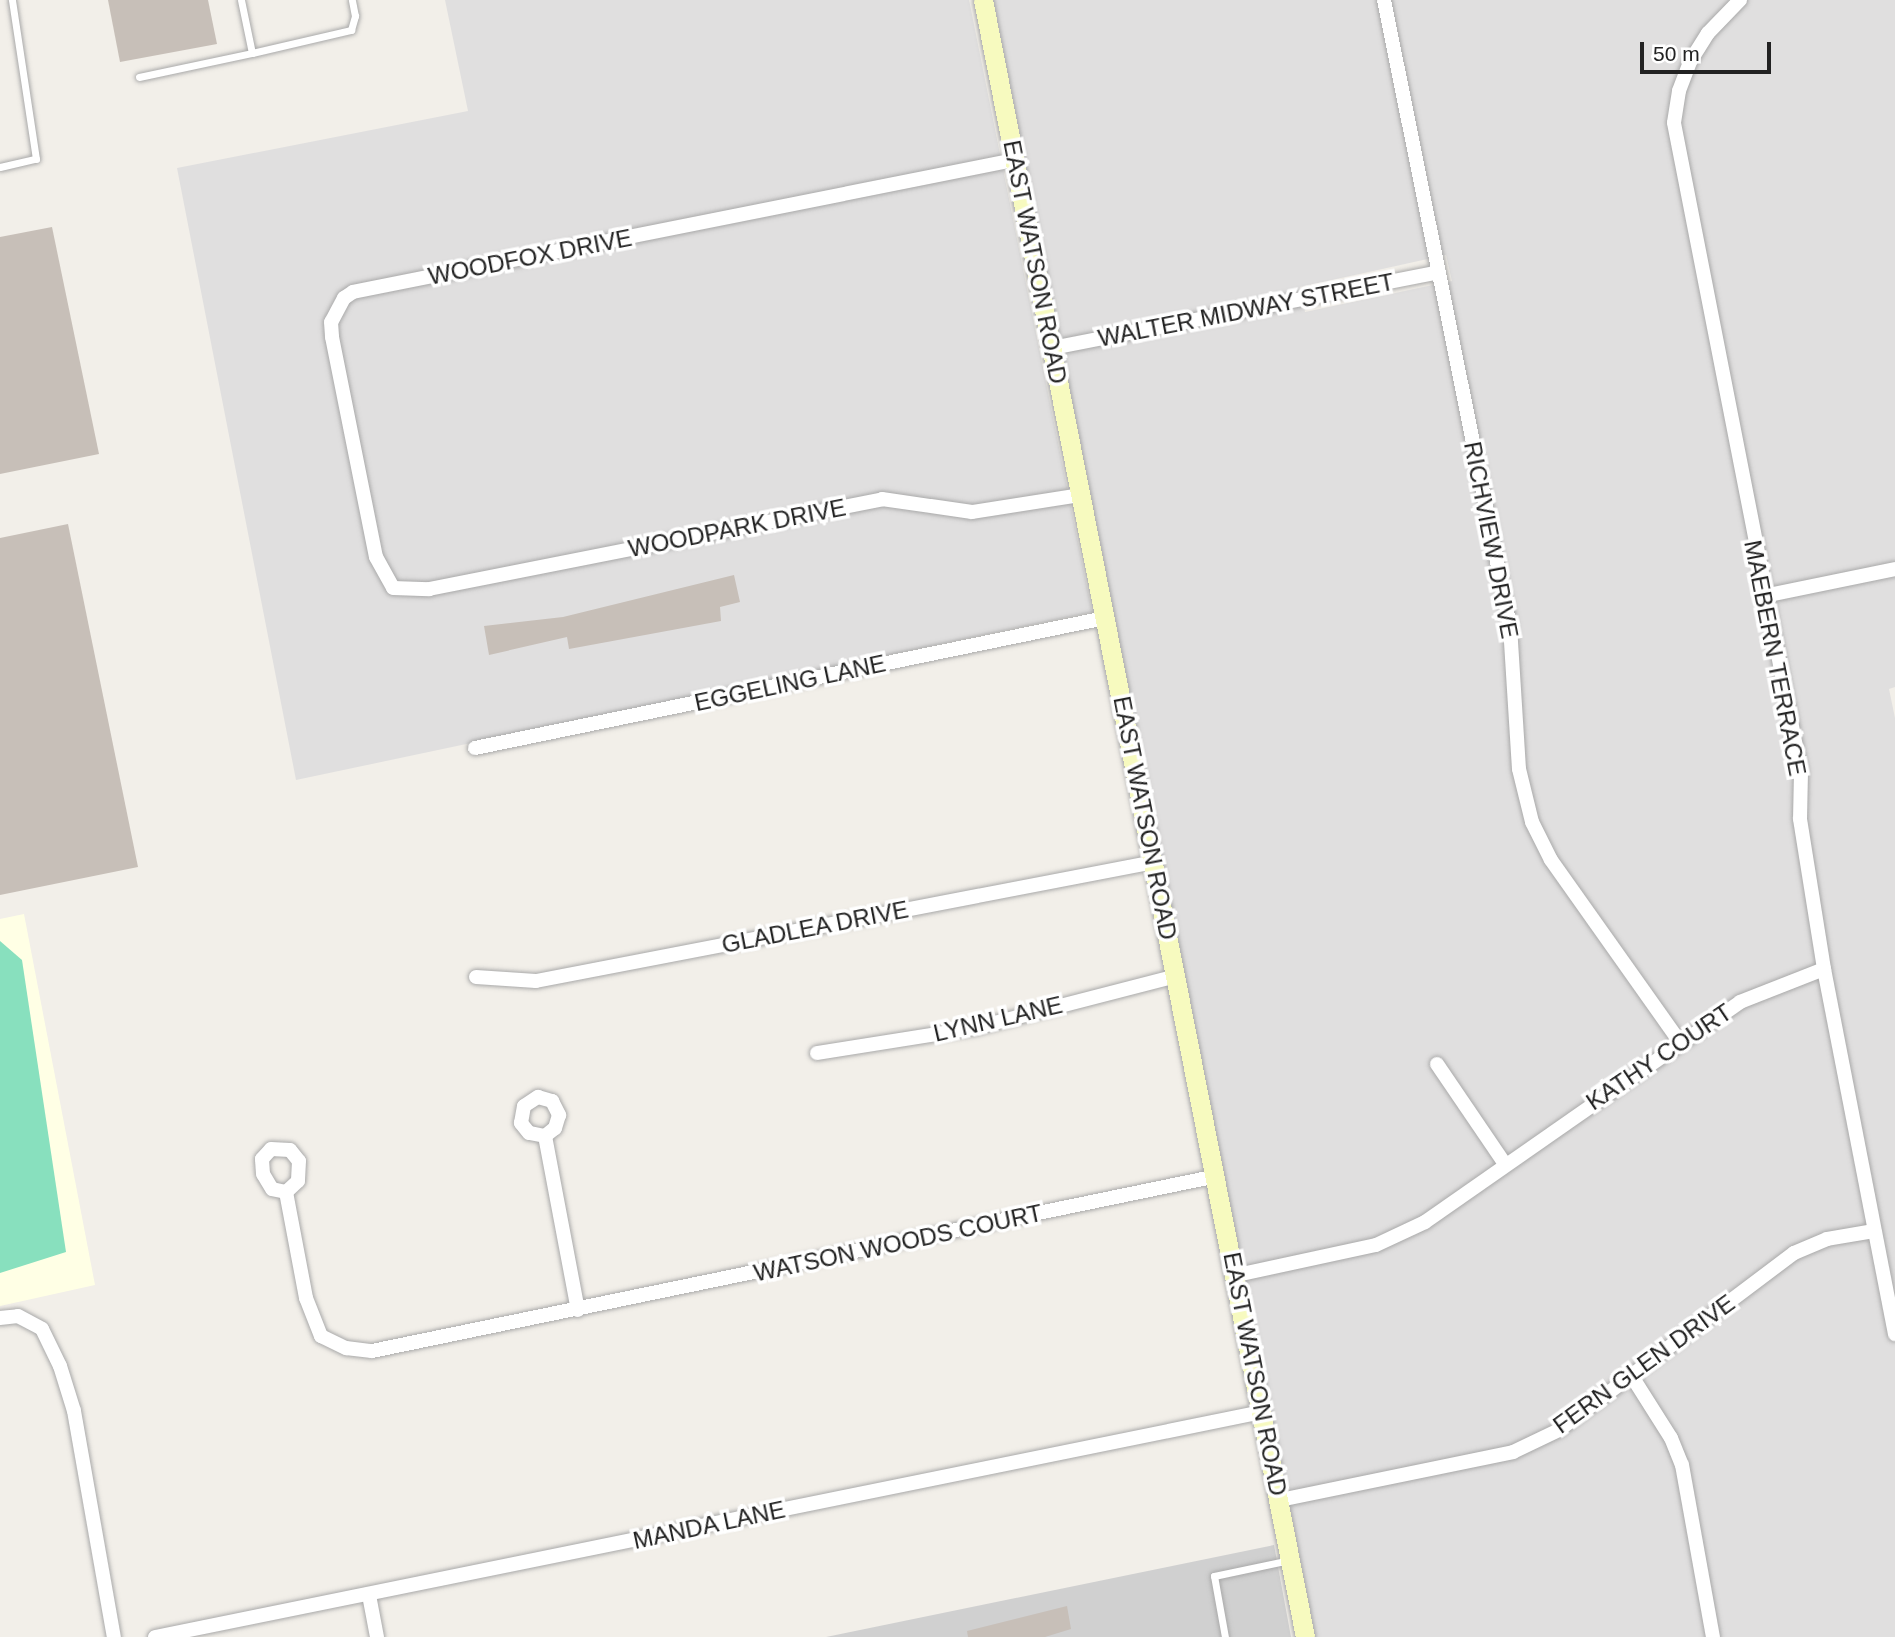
<!DOCTYPE html>
<style>
body{margin:0}
#map{position:relative;width:1895px;height:1637px;overflow:hidden;background:#f2efe9;font-family:Helvetica,sans-serif}
div>[style]{position:absolute}
[style*='--x']{left:calc(var(--x)*1px);top:calc(var(--y)*1px);width:calc(var(--w)*1px);rotate:calc(var(--a)*1deg)}
.residential>*{inset:0;background:#e0dfdf}
.education>*{inset:0;background:#ffffe5}
.religious>*{inset:0;background:#d0d0d0}
.pitch>*{inset:0;background:#88e0be}
.building>*{inset:0;background:#c7bfb8}
.roads{filter:drop-shadow(0 0 2px #a9a9a9) drop-shadow(0 0 2px #a9a9a9)}
.lane>*{height:7px;margin:-3.5px;padding:0 3.5px;transform-origin:3.5px;border-radius:3.5px;background:#fff}
.street>*{height:14px;margin:-7px;padding:0 7px;transform-origin:7px;border-radius:7px;background:#fff}
.secondary>*{height:19px;margin:-9.5px;padding:0 9.5px;transform-origin:9.5px;border-radius:9.5px;background:#f7fabf}
span{translate:-50% -50%;white-space:nowrap;text-align:center;line-height:1.15;-webkit-text-stroke:7px #fff;paint-order:stroke}
.street-label{font-size:24px;color:#222}
.scale{position:absolute;left:1640px;top:42px;width:131px;height:32px;box-sizing:border-box;border:4px solid #222;border-top:0;padding-left:9px;font-size:21px;line-height:24px;white-space:nowrap;color:#222;-webkit-text-stroke:5px #fff;paint-order:stroke}
</style>
<div id="map">
<div class="residential">
<i style="clip-path:polygon(445px 0,969px 0,1092px 612px,296px 780px,177px 168px,468px 111px)"></i>
<i style="clip-path:polygon(evenodd,993px 0,1895px 0,1895px 687px,1889px 689px,1895px 718px,1895px 1637px,1315px 1637px,993px 0,1446px 255px,1452px 281px,1305px 312px,1300px 287px,1446px 255px)"></i>
</div>
<div class="education">
<i style="clip-path:polygon(24px 914px,95px 1285px,0 1306px,0 919px)"></i>
</div>
<div class="religious">
<i style="clip-path:polygon(1274px 1545px,1291px 1637px,826px 1637px)"></i>
</div>
<div class="pitch">
<i style="clip-path:polygon(0 941px,22px 960px,66px 1252px,0 1273px)"></i>
</div>
<div class="building">
<i style="clip-path:polygon(108px 0,208px 0,217px 44px,120px 62px)"></i>
<i style="clip-path:polygon(52px 227px,99px 454px,0 474px,0 237px)"></i>
<i style="clip-path:polygon(68px 524px,138px 867px,0 895px,0 538px)"></i>
<i style="clip-path:polygon(734px 575px,740px 602px,720px 607px,721px 621px,569px 649px,567px 637px,489px 655px,484px 626px,563px 617px)"></i>
<i style="clip-path:polygon(1067px 1606px,1071px 1629px,1045px 1637px,968px 1637px,967px 1631px)"></i>
</div>
<div class="roads">
<div class="lane">
<i style="--x:241;--y:0;--w:54;--a:78.3"></i>
<i style="--x:252;--y:53;--w:102;--a:-13.1"></i>
<i style="--x:351;--y:30;--w:15;--a:-74"></i>
<i style="--x:355;--y:16;--w:16;--a:-101"></i>
<i style="--x:139;--y:77;--w:116;--a:-12"></i>
<i style="--x:0;--y:167;--w:37;--a:-13"></i>
<i style="--x:36;--y:159;--w:161;--a:-98.6"></i>
<i style="--x:1225;--y:1637;--w:62;--a:-100.2"></i>
<i style="--x:1214;--y:1576;--w:78;--a:-11.9"></i>
</div>
<div class="street">
<i style="--x:1384;--y:0;--w:639;--a:78.62"></i>
<i style="--x:1510;--y:626;--w:143;--a:86.4"></i>
<i style="--x:1519;--y:769;--w:55;--a:76.2"></i>
<i style="--x:1532;--y:822;--w:42;--a:63.4"></i>
<i style="--x:1551;--y:860;--w:222;--a:54.7"></i>
<i style="--x:1740;--y:0;--w:46;--a:134.1"></i>
<i style="--x:1708;--y:33;--w:34;--a:122"></i>
<i style="--x:1690;--y:62;--w:31;--a:111"></i>
<i style="--x:1679;--y:91;--w:32;--a:99"></i>
<i style="--x:1674;--y:123;--w:661;--a:78.93"></i>
<i style="--x:1801;--y:772;--w:47;--a:91.2"></i>
<i style="--x:1800;--y:819;--w:152;--a:80.9"></i>
<i style="--x:1824;--y:969;--w:372;--a:79"></i>
<i style="--x:1014;--y:160;--w:674;--a:168.71"></i>
<i style="--x:353;--y:292;--w:11;--a:146"></i>
<i style="--x:344;--y:298;--w:27;--a:118"></i>
<i style="--x:331;--y:322;--w:15;--a:86"></i>
<i style="--x:332;--y:337;--w:224;--a:78.7"></i>
<i style="--x:376;--y:557;--w:35;--a:61"></i>
<i style="--x:393;--y:588;--w:36;--a:2"></i>
<i style="--x:429;--y:589;--w:462;--a:-11.2"></i>
<i style="--x:882;--y:499;--w:91;--a:8.2"></i>
<i style="--x:972;--y:512;--w:110;--a:-8.9"></i>
<i style="--x:1052;--y:348;--w:394;--a:-11.1"></i>
<i style="--x:1764;--y:596;--w:134;--a:-11.6"></i>
<i style="--x:475;--y:748;--w:643;--a:-11.66"></i>
<i style="--x:476;--y:977;--w:60;--a:3.8"></i>
<i style="--x:536;--y:981;--w:629;--a:-10.9"></i>
<i style="--x:817;--y:1053;--w:160;--a:-9"></i>
<i style="--x:975;--y:1028;--w:208;--a:-14.5"></i>
<i style="--x:1437;--y:1064;--w:121;--a:55.8"></i>
<i style="--x:545;--y:1136;--w:16;--a:-169"></i>
<i style="--x:529;--y:1133;--w:13;--a:-129"></i>
<i style="--x:521;--y:1123;--w:17;--a:-80"></i>
<i style="--x:524;--y:1106;--w:17;--a:-33"></i>
<i style="--x:538;--y:1097;--w:15;--a:16"></i>
<i style="--x:552;--y:1101;--w:16;--a:63"></i>
<i style="--x:559;--y:1115;--w:14;--a:107"></i>
<i style="--x:555;--y:1128;--w:13;--a:141"></i>
<i style="--x:545;--y:1136;--w:177;--a:79.3"></i>
<i style="--x:286;--y:1192;--w:14;--a:-168"></i>
<i style="--x:272;--y:1189;--w:17;--a:-121"></i>
<i style="--x:263;--y:1174;--w:15;--a:-94"></i>
<i style="--x:262;--y:1159;--w:13;--a:-48"></i>
<i style="--x:271;--y:1149;--w:19;--a:3"></i>
<i style="--x:290;--y:1150;--w:14;--a:51"></i>
<i style="--x:299;--y:1161;--w:20;--a:93"></i>
<i style="--x:298;--y:1181;--w:16;--a:137"></i>
<i style="--x:286;--y:1192;--w:108;--a:79.3"></i>
<i style="--x:306;--y:1298;--w:41;--a:68.5"></i>
<i style="--x:321;--y:1336;--w:28;--a:26"></i>
<i style="--x:346;--y:1348;--w:26;--a:7"></i>
<i style="--x:372;--y:1351;--w:863;--a:-11.7"></i>
<i style="--x:1237;--y:1275;--w:142;--a:-12.2"></i>
<i style="--x:1376;--y:1245;--w:54;--a:-25.1"></i>
<i style="--x:1425;--y:1222;--w:384;--a:-34.9"></i>
<i style="--x:1740;--y:1002;--w:90;--a:-21.4"></i>
<i style="--x:0;--y:1318;--w:18;--a:-6"></i>
<i style="--x:18;--y:1316;--w:27;--a:28"></i>
<i style="--x:42;--y:1329;--w:41;--a:64.1"></i>
<i style="--x:60;--y:1366;--w:47;--a:72.7"></i>
<i style="--x:74;--y:1411;--w:230;--a:80"></i>
<i style="--x:1633;--y:1378;--w:71;--a:57.7"></i>
<i style="--x:1671;--y:1438;--w:29;--a:68"></i>
<i style="--x:1682;--y:1465;--w:175;--a:79.8"></i>
<i style="--x:1280;--y:1500;--w:238;--a:-11.6"></i>
<i style="--x:1513;--y:1452;--w:51;--a:-25.6"></i>
<i style="--x:1559;--y:1430;--w:294;--a:-37"></i>
<i style="--x:1794;--y:1253;--w:36;--a:-23"></i>
<i style="--x:1827;--y:1239;--w:48;--a:-9.7"></i>
<i style="--x:369;--y:1595;--w:43;--a:79.2"></i>
<i style="--x:155;--y:1637;--w:1130;--a:-11.49"></i>
</div>
<div class="secondary">
<i style="--x:983;--y:0;--w:1668;--a:78.87"></i>
</div>
</div>
<div class="street-label">
<span style="left:530px;top:257px;rotate:-11deg">WOODFOX DRIVE</span>
<span style="left:1035px;top:262px;rotate:79deg">EAST WATSON ROAD</span>
<span style="left:1246px;top:310px;rotate:-11deg">WALTER MIDWAY STREET</span>
<span style="left:737px;top:528px;rotate:-11deg">WOODPARK DRIVE</span>
<span style="left:1491px;top:540px;rotate:79deg">RICHVIEW DRIVE</span>
<span style="left:1775px;top:658px;rotate:79deg">MAEBERN TERRACE</span>
<span style="left:790px;top:683px;rotate:-12deg">EGGELING LANE</span>
<span style="left:1145px;top:818px;rotate:79deg">EAST WATSON ROAD</span>
<span style="left:815px;top:927px;rotate:-11deg">GLADLEA DRIVE</span>
<span style="left:998px;top:1019px;rotate:-13deg">LYNN LANE</span>
<span style="left:1659px;top:1057px;rotate:-34deg">KATHY COURT</span>
<span style="left:898px;top:1243px;rotate:-12deg">WATSON WOODS COURT</span>
<span style="left:1644px;top:1364px;rotate:-36deg">FERN GLEN DRIVE</span>
<span style="left:1255px;top:1374px;rotate:79deg">EAST WATSON ROAD</span>
<span style="left:709px;top:1525px;rotate:-12deg">MANDA LANE</span>
</div>
<div class="scale">50 m</div>
</div>
